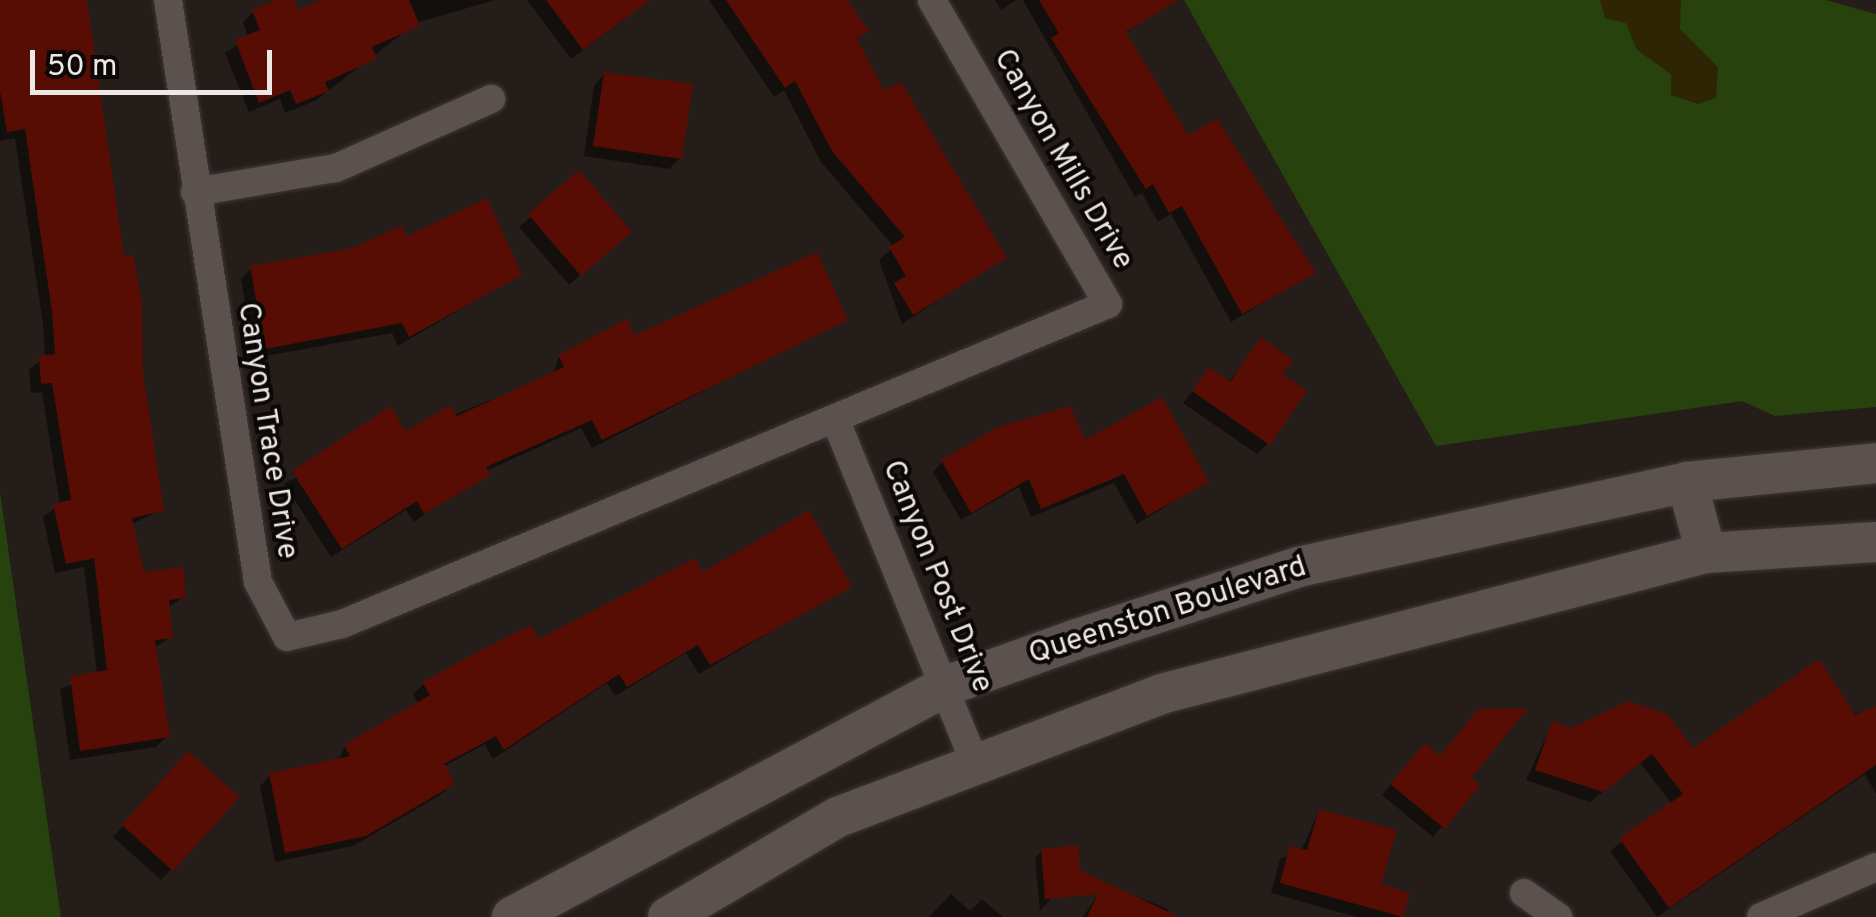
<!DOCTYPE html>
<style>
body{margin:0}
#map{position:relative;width:1876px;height:917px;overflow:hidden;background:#241d1a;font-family:Overpass,sans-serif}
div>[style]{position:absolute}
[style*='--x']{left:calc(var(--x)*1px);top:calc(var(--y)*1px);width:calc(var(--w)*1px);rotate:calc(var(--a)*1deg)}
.green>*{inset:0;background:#27420d}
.sand>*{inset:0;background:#2d2504}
.shadow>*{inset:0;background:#0007}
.building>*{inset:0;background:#580d04}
.roads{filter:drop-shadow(0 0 2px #3e3836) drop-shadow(0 0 2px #3e3836)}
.minor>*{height:28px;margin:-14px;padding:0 14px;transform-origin:14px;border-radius:14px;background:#5b524f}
.secondary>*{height:40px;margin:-20px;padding:0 20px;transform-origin:20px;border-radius:20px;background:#5b524f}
span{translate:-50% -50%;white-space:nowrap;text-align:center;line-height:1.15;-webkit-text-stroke:8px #0b0807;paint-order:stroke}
.street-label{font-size:30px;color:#ede7e5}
.scale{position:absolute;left:30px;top:50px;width:242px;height:45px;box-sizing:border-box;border:5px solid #ede7e5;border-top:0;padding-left:12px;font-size:30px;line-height:35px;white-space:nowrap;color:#ede7e5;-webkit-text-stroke:8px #0b0807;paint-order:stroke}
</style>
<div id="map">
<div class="green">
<i style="clip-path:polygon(1184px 0,1826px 0,1876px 14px,1876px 407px,1775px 416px,1742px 401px,1436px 446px)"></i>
<i style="clip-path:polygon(0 492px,61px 917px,0 917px)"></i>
</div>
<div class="sand">
<i style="clip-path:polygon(1600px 0,1681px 0,1680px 29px,1718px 67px,1716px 98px,1698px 104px,1671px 95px,1671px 74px,1637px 50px,1626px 23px,1605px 18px)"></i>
</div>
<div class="shadow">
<i style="clip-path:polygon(0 0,83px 0,161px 510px,131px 525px,142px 575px,184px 597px,167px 608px,171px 637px,154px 648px,167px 736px,156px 747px,70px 760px,60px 689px,97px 674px,84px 567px,55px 573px,43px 517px,60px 505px,42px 392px,31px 393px,29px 369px,45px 358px,43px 324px,15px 138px,0 141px)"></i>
<i style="clip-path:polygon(283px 0,296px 14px,328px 0,495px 0,416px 23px,315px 101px,285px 113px,280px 99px,249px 112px,225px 53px,248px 37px,243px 22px,253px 12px)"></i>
<i style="clip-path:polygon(527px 0,629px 0,625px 19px,571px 59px)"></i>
<i style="clip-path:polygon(709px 0,840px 0,866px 31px,856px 41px,883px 94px,1003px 257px,902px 324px,879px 260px,894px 247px,821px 162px,784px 90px,774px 97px)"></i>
<i style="clip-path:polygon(995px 0,1016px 0,1001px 10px)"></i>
<i style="clip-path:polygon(1023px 0,1146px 0,1154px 13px,1125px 34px,1187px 139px,1313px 273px,1231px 322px,1171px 214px,1158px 222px,1142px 193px,1135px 197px)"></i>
<i style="clip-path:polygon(605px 74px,680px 158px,669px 169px,584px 156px,594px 85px)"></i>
<i style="clip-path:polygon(579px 174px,618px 242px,569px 285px,519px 227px)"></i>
<i style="clip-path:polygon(252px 268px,519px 275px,398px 346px,392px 333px,255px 358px,241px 279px)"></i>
<i style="clip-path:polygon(845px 319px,592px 448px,581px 428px,486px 471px,414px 522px,406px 510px,331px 557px,284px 483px,553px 375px,559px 357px,634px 338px)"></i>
<i style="clip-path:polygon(1261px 340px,1280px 375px,1268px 443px,1257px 454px,1183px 403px,1209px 370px,1228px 383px)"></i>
<i style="clip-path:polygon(1084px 444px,1206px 482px,1137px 524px,1114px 483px,1031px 517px,1019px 487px,961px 520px,933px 472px,942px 462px)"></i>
<i style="clip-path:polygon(702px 575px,849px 586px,699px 674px,686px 653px,615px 696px,607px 683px,493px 759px,485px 744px,443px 767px,452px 784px,442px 794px,353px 846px,275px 862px,260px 786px,271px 775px,337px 762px,345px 747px,419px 705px,413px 694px,424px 684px)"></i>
<i style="clip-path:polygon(1876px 709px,1876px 794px,1865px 774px,1657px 917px,1610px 851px,1672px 804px,1640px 763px,1590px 802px,1526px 780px,1552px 724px,1692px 751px)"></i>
<i style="clip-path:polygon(1415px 756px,1477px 785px,1433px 837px,1382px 795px)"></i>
<i style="clip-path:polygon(178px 765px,236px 798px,161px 880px,113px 837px)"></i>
<i style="clip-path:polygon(1319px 811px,1401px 915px,1399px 917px,1357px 917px,1271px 893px,1280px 859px,1301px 851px)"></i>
<i style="clip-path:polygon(1042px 851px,1077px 868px,1040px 911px,1035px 858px)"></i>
<i style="clip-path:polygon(1105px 884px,1168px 909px,1164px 917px,1083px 917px)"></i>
<i style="clip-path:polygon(951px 894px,970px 911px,982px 899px,1003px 917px,929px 917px)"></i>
</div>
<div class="building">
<i style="clip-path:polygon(0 0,87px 0,124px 256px,133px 255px,142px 303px,143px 373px,164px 511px,132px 518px,144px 572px,183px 567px,186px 598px,169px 600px,173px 638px,155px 640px,170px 737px,80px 751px,70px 676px,107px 670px,94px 558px,66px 564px,53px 504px,71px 500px,52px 383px,41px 384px,39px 356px,55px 354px,52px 312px,25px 129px,7px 132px,0 91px)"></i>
<i style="clip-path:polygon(276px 0,294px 0,298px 10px,322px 0,409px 0,420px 26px,372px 47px,377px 59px,325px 82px,329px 91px,296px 104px,290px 90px,259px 103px,235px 40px,260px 30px,252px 10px)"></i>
<i style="clip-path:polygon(546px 0,650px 0,583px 50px)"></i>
<i style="clip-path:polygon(726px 0,848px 0,869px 31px,857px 39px,884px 90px,901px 82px,1007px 258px,913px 315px,894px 283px,906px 276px,889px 247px,905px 237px,832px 151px,795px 81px,785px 88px)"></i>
<i style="clip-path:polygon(1039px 0,1178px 0,1126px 32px,1188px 135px,1217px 119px,1316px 273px,1242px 314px,1182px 206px,1169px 213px,1153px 184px,1146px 189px,1051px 38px,1059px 33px)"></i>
<i style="clip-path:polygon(604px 72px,693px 84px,682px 159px,593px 146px)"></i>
<i style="clip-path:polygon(579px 170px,632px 232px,581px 276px,528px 214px)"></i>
<i style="clip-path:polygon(487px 198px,522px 275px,409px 337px,402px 323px,265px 349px,250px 266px,353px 248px,402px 225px,407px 236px)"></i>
<i style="clip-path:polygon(817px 252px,848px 320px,602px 440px,592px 420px,486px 467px,491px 475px,424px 514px,417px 501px,342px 549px,292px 471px,391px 406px,405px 431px,451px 405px,457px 416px,564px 367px,558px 355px,627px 319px,635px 335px)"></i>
<i style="clip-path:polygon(1261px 337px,1293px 360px,1283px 374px,1307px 391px,1270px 445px,1192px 391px,1209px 367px,1230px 382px)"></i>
<i style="clip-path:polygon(1162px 397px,1209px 482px,1147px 516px,1124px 474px,1041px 509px,1029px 479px,971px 513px,941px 460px,998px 427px,1070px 406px,1085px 440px)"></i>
<i style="clip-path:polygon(809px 510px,852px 587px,710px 665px,698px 645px,627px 687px,619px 674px,504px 750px,496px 736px,444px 764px,455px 784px,366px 836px,285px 853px,269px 773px,350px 756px,344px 745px,430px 695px,422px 682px,483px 649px,531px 625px,539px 639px,695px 558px,703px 572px)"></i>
<i style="clip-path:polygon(1819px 659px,1855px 715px,1876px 706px,1876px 765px,1669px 908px,1619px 838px,1683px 794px,1652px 754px,1603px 792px,1535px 770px,1552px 721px,1572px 728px,1628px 701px,1667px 714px,1693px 748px)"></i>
<i style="clip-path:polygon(1528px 708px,1471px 778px,1480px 785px,1445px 829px,1390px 784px,1425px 743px,1440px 756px,1478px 709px)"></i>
<i style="clip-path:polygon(188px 751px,240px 797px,173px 871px,122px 825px)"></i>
<i style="clip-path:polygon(1319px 809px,1397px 830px,1381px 884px,1410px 893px,1403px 917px,1280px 883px,1290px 846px,1307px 850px)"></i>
<i style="clip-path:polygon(1078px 845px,1080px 870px,1179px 917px,1087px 917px,1098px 894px,1045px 899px,1041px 849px)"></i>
</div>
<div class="roads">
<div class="minor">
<i style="--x:168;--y:0;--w:589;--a:81.21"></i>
<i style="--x:258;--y:582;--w:62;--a:62.2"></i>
<i style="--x:287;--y:637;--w:57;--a:-13.3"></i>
<i style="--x:342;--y:624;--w:830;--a:-22.67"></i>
<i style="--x:1108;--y:304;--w:351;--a:-120.1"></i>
<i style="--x:195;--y:192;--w:143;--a:-9.7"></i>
<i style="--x:336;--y:168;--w:170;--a:-24"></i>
<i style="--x:836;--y:421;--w:365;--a:67.9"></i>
<i style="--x:1524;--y:893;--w:42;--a:35.2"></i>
<i style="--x:1761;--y:917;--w:125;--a:-23.5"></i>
</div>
<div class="secondary">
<i style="--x:1687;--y:482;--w:73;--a:75"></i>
<i style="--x:512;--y:917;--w:492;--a:-28"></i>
<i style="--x:946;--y:686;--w:139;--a:-19.7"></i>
<i style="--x:1077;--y:639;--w:232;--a:-18"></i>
<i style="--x:1298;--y:567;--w:398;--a:-12.3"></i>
<i style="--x:1687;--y:482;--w:190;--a:-5.7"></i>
<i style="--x:668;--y:917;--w:197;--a:-30.5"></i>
<i style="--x:838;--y:817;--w:346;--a:-20.8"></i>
<i style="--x:1161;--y:694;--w:563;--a:-14.51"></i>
<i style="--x:1706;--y:553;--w:170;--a:-3.7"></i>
</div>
</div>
<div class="street-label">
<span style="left:1062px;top:160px;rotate:60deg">Canyon Mills Drive</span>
<span style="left:266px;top:431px;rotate:81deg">Canyon Trace Drive</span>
<span style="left:936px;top:577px;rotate:68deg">Canyon Post Drive</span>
<span style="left:1168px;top:612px;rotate:-18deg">Queenston Boulevard</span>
</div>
<div class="scale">50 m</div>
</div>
